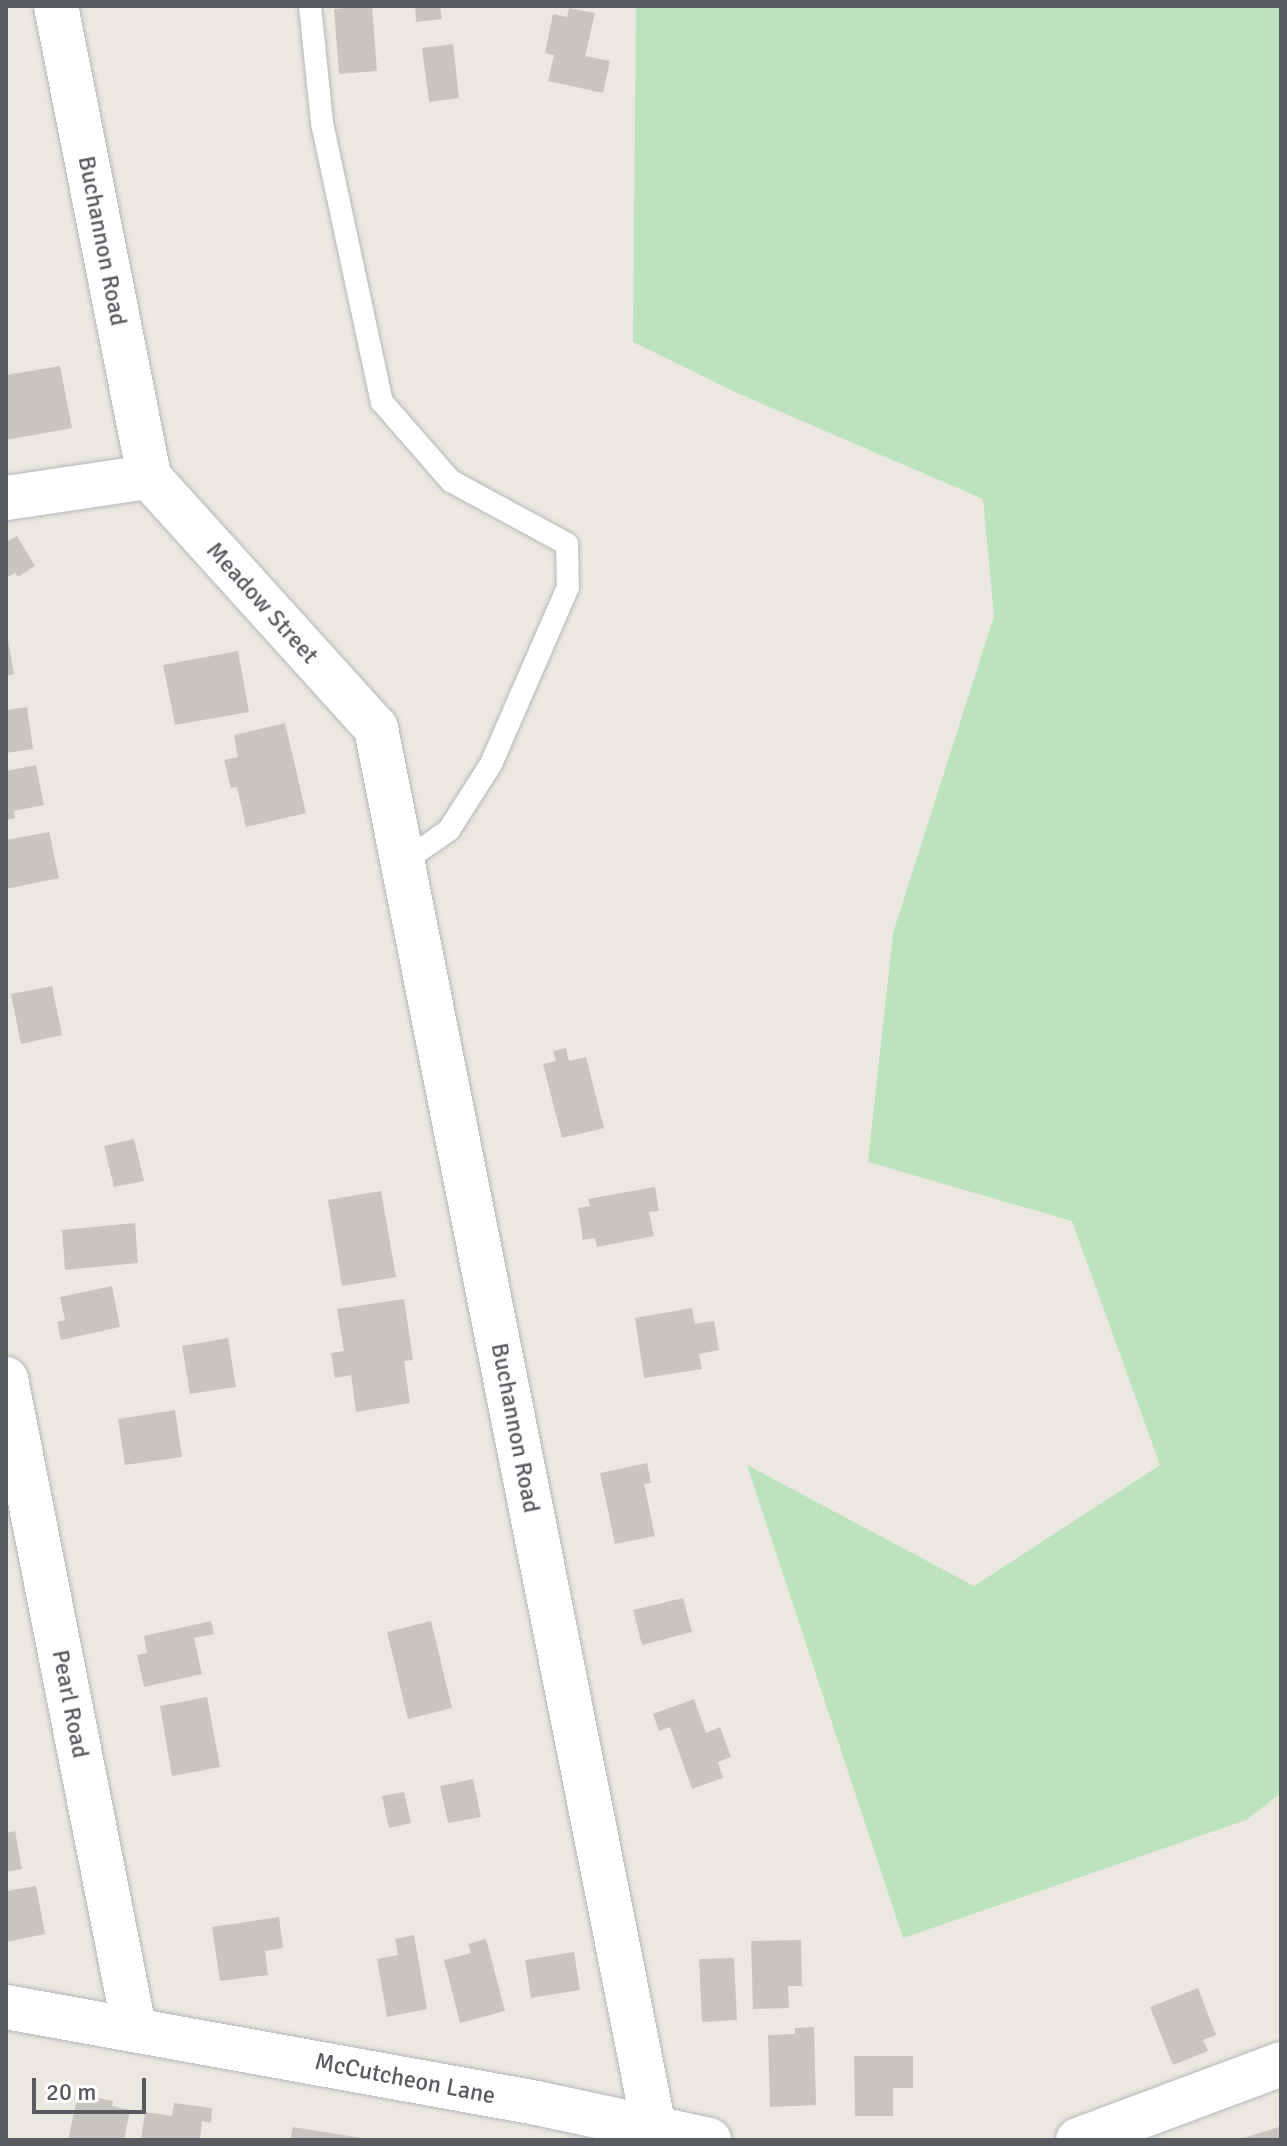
<!DOCTYPE html>
<style>
body{margin:0}
#map{position:relative;width:1287px;height:2146px;overflow:hidden;background:#ebe9df;font-family:Signika,sans-serif}
div>[style]{position:absolute}
[style*='--x']{left:calc(var(--x)*1px);top:calc(var(--y)*1px);width:calc(var(--w)*1px);rotate:calc(var(--a)*1deg)}
.green>*{inset:0;background:#bce2be}
.building>*{inset:0;background:#c8c5bf}
.roads{filter:drop-shadow(0 0 2px #b5b7bc) drop-shadow(0 0 2px #b5b7bc)}
.lane>*{height:22px;margin:-11px;padding:0 11px;transform-origin:11px;border-radius:11px;background:#fff}
.street>*{height:44px;margin:-22px;padding:0 22px;transform-origin:22px;border-radius:22px;background:#fff}
span{translate:-50% -50%;white-space:nowrap;text-align:center;line-height:1.15;-webkit-text-stroke:6px #fff;paint-order:stroke}
.street-label{font-size:24px;color:#585b60}
.frame{position:absolute;inset:0;border:8px solid #585b60;pointer-events:none}
.scale{position:absolute;left:32px;top:2078px;width:114px;height:36px;box-sizing:border-box;border:4px solid #585b60;border-top:0;padding-left:10px;font-size:24px;line-height:28px;white-space:nowrap;color:#585b60;-webkit-text-stroke:6px #fff;paint-order:stroke}
</style>
<div id="map">
<div class="green">
<i style="clip-path:polygon(636px 6px,1281px 6px,1281px 1793px,1246px 1820px,903px 1938px,747px 1465px,974px 1586px,1160px 1465px,1072px 1221px,868px 1162px,893px 933px,994px 616px,983px 499px,735px 392px,633px 342px)"></i>
</div>
<div class="building">
<i style="clip-path:polygon(372px 6px,377px 71px,339px 74px,334px 9px)"></i>
<i style="clip-path:polygon(415px 6px,440px 6px,442px 19px,416px 22px)"></i>
<i style="clip-path:polygon(569px 8px,595px 13px,585px 56px,610px 61px,603px 93px,548px 81px,554px 55px,545px 53px,553px 14px,567px 17px)"></i>
<i style="clip-path:polygon(453px 44px,459px 98px,429px 102px,422px 48px)"></i>
<i style="clip-path:polygon(60px 366px,72px 428px,6px 440px,6px 375px)"></i>
<i style="clip-path:polygon(17px 536px,35px 566px,18px 577px,15px 573px,6px 578px,6px 542px)"></i>
<i style="clip-path:polygon(8px 640px,14px 674px,6px 676px,6px 641px)"></i>
<i style="clip-path:polygon(238px 651px,249px 712px,175px 725px,163px 665px)"></i>
<i style="clip-path:polygon(27px 707px,33px 749px,6px 753px,6px 710px)"></i>
<i style="clip-path:polygon(285px 723px,306px 813px,246px 827px,237px 787px,231px 788px,224px 760px,238px 757px,234px 735px)"></i>
<i style="clip-path:polygon(36px 765px,44px 805px,14px 811px,15px 818px,6px 820px,6px 771px)"></i>
<i style="clip-path:polygon(49px 832px,59px 878px,6px 889px,6px 840px)"></i>
<i style="clip-path:polygon(52px 986px,62px 1035px,21px 1044px,11px 994px)"></i>
<i style="clip-path:polygon(566px 1048px,569px 1061px,586px 1057px,604px 1128px,562px 1138px,543px 1064px,556px 1061px,553px 1051px)"></i>
<i style="clip-path:polygon(134px 1139px,144px 1181px,114px 1187px,104px 1146px)"></i>
<i style="clip-path:polygon(655px 1187px,659px 1211px,649px 1212px,654px 1236px,597px 1247px,595px 1238px,583px 1240px,578px 1208px,590px 1206px,588px 1199px)"></i>
<i style="clip-path:polygon(381px 1191px,396px 1277px,342px 1286px,328px 1200px)"></i>
<i style="clip-path:polygon(135px 1223px,138px 1263px,65px 1270px,62px 1230px)"></i>
<i style="clip-path:polygon(112px 1286px,120px 1327px,61px 1340px,57px 1322px,65px 1320px,60px 1297px)"></i>
<i style="clip-path:polygon(404px 1299px,413px 1360px,404px 1361px,410px 1403px,356px 1412px,351px 1375px,335px 1378px,331px 1353px,344px 1351px,337px 1309px)"></i>
<i style="clip-path:polygon(692px 1308px,695px 1324px,714px 1321px,719px 1350px,699px 1354px,702px 1369px,644px 1378px,635px 1318px)"></i>
<i style="clip-path:polygon(228px 1338px,236px 1387px,190px 1394px,182px 1346px)"></i>
<i style="clip-path:polygon(175px 1410px,182px 1457px,125px 1465px,118px 1419px)"></i>
<i style="clip-path:polygon(647px 1463px,651px 1483px,644px 1484px,655px 1536px,615px 1544px,600px 1473px)"></i>
<i style="clip-path:polygon(683px 1598px,692px 1632px,642px 1645px,633px 1610px)"></i>
<i style="clip-path:polygon(211px 1621px,214px 1634px,194px 1638px,202px 1674px,144px 1687px,137px 1655px,147px 1653px,144px 1636px)"></i>
<i style="clip-path:polygon(431px 1621px,452px 1708px,408px 1719px,387px 1632px)"></i>
<i style="clip-path:polygon(207px 1697px,220px 1767px,172px 1776px,160px 1706px)"></i>
<i style="clip-path:polygon(694px 1699px,706px 1733px,720px 1727px,731px 1757px,718px 1762px,723px 1778px,692px 1789px,670px 1727px,659px 1731px,653px 1714px)"></i>
<i style="clip-path:polygon(473px 1779px,481px 1817px,448px 1823px,440px 1786px)"></i>
<i style="clip-path:polygon(404px 1792px,411px 1823px,389px 1828px,382px 1796px)"></i>
<i style="clip-path:polygon(15px 1831px,22px 1869px,6px 1872px,6px 1833px)"></i>
<i style="clip-path:polygon(36px 1886px,45px 1934px,6px 1942px,6px 1891px)"></i>
<i style="clip-path:polygon(279px 1917px,283px 1948px,265px 1951px,268px 1975px,220px 1981px,212px 1927px)"></i>
<i style="clip-path:polygon(414px 1935px,427px 2009px,387px 2017px,377px 1959px,398px 1955px,395px 1939px)"></i>
<i style="clip-path:polygon(486px 1939px,505px 2011px,460px 2023px,444px 1960px,471px 1953px,468px 1944px)"></i>
<i style="clip-path:polygon(801px 1940px,802px 1986px,788px 1986px,789px 2008px,753px 2009px,751px 1941px)"></i>
<i style="clip-path:polygon(574px 1952px,580px 1990px,531px 1998px,525px 1960px)"></i>
<i style="clip-path:polygon(734px 1958px,737px 2020px,702px 2022px,699px 1959px)"></i>
<i style="clip-path:polygon(1198px 1988px,1216px 2035px,1203px 2040px,1208px 2051px,1173px 2065px,1150px 2007px)"></i>
<i style="clip-path:polygon(814px 2027px,816px 2105px,770px 2107px,768px 2035px,795px 2034px,795px 2028px)"></i>
<i style="clip-path:polygon(854px 2056px,913px 2056px,913px 2088px,893px 2088px,893px 2116px,855px 2116px)"></i>
<i style="clip-path:polygon(78px 2094px,113px 2101px,112px 2106px,130px 2110px,124px 2140px,68px 2140px)"></i>
<i style="clip-path:polygon(174px 2103px,212px 2108px,211px 2123px,202px 2121px,200px 2140px,141px 2140px,145px 2112px,172px 2116px)"></i>
<i style="clip-path:polygon(293px 2127px,362px 2138px,362px 2140px,290px 2140px)"></i>
<i style="clip-path:polygon(1279px 2127px,1281px 2140px,1240px 2140px,1240px 2139px)"></i>
</div>
<div class="roads">
<div class="lane">
<i style="--x:310;--y:6;--w:118;--a:84.1"></i>
<i style="--x:322;--y:123;--w:285;--a:77.9"></i>
<i style="--x:382;--y:402;--w:105;--a:48.9"></i>
<i style="--x:451;--y:481;--w:132;--a:28.5"></i>
<i style="--x:567;--y:544;--w:43;--a:88.7"></i>
<i style="--x:568;--y:587;--w:193;--a:113.5"></i>
<i style="--x:491;--y:764;--w:78;--a:122.5"></i>
<i style="--x:449;--y:830;--w:56;--a:145.2"></i>
</div>
<div class="street">
<i style="--x:56;--y:6;--w:480;--a:78.8"></i>
<i style="--x:149;--y:477;--w:338;--a:47.9"></i>
<i style="--x:376;--y:728;--w:1427;--a:78.77"></i>
<i style="--x:6;--y:498;--w:145;--a:-8.4"></i>
<i style="--x:6;--y:1379;--w:662;--a:78.84"></i>
<i style="--x:6;--y:2007;--w:540;--a:10.25"></i>
<i style="--x:537;--y:2103;--w:176;--a:12.1"></i>
<i style="--x:1078;--y:2140;--w:217;--a:-20.5"></i>
</div>
</div>
<div class="street-label">
<span style="left:102px;top:241px;rotate:79deg">Buchannon Road</span>
<span style="left:262px;top:603px;rotate:48deg">Meadow Street</span>
<span style="left:515px;top:1428px;rotate:79deg">Buchannon Road</span>
<span style="left:70px;top:1704px;rotate:79deg">Pearl Road</span>
<span style="left:405px;top:2079px;rotate:11deg">McCutcheon Lane</span>
</div>
<div class="frame"></div>
<div class="scale">20 m</div>
</div>
